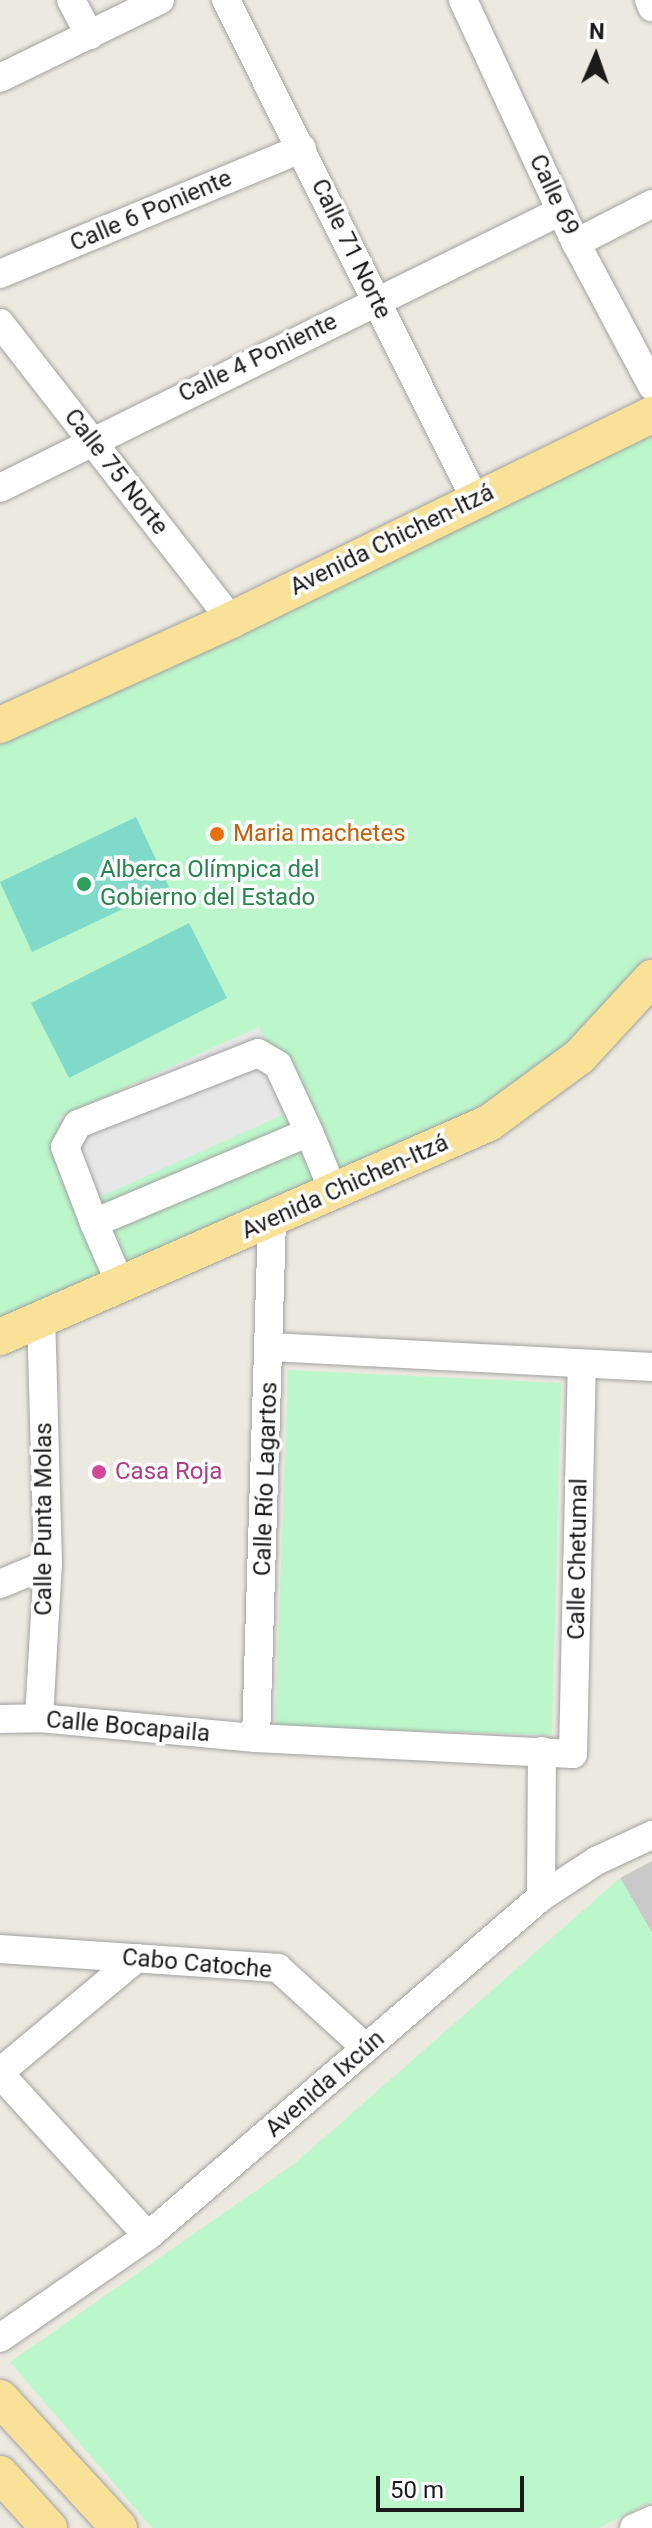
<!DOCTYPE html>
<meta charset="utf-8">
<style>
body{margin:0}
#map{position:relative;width:652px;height:2528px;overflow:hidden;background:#eceae0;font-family:Roboto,sans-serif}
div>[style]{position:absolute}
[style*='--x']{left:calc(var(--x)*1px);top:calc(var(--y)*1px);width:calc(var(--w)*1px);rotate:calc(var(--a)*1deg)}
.religious>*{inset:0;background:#c9c9c9}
.park>*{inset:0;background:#bcf7cc}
.pitch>*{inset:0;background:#7fdac9}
.parking>*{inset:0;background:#e7e7e7}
.roads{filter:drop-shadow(0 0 2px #a2a2a2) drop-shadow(0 0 2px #a2a2a2)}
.minor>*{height:28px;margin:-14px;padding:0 14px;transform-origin:14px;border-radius:14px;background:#fff}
.major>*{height:36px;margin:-18px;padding:0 18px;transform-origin:18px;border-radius:18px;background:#f9e298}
.dots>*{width:22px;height:22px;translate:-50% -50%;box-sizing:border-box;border:4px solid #fff;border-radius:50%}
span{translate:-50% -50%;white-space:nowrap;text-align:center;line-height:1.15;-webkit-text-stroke:7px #fff;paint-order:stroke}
.street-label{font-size:24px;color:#1b1b1b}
.food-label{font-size:24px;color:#c56008}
.left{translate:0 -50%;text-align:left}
.leisure-label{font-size:24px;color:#27864d}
.hotel-label{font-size:24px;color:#b23c85}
.north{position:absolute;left:556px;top:16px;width:80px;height:80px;-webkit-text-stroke:6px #fff;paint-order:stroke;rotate:2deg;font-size:22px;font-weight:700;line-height:32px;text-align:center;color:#1b1b1b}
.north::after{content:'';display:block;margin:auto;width:28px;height:36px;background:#1b1b1b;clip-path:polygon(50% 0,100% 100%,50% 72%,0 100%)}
.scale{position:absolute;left:376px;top:2476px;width:148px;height:36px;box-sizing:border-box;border:4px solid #1b1b1b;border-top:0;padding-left:10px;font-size:24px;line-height:28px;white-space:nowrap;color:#1b1b1b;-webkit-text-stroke:6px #fff;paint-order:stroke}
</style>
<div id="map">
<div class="religious">
<i style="clip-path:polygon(652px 1861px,652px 1933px,620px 1878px)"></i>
</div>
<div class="park">
<i style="clip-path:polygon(652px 433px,652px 952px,575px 1039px,484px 1112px,0 1321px,0 741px)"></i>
<i style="clip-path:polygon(288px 1370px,561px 1383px,552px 1735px,275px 1727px)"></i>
<i style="clip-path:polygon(620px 1878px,652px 1933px,652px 2501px,599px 2528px,152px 2528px,10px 2362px,294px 2164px)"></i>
</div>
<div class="pitch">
<i style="clip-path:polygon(136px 817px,169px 887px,32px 952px,0 882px)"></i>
<i style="clip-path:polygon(189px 923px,227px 998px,69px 1078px,31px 1003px)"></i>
</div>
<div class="parking">
<i style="clip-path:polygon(259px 1027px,296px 1109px,95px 1199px,58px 1118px)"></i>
</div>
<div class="roads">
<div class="minor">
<i style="--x:71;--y:0;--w:40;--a:62"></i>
<i style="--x:226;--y:0;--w:558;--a:63.48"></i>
<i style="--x:463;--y:0;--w:268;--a:65.1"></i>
<i style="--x:576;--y:243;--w:162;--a:62"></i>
<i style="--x:649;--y:0;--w:8;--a:67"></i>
<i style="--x:0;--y:78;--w:178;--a:-26"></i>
<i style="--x:576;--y:243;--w:85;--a:-27.2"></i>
<i style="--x:0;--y:274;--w:327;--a:-22.6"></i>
<i style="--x:0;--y:323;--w:376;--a:52.1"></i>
<i style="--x:0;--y:488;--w:626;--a:-26.28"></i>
<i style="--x:94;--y:1223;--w:81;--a:-110.9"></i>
<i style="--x:65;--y:1147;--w:26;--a:-61"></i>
<i style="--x:78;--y:1124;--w:193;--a:-21.5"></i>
<i style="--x:258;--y:1053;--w:23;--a:31"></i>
<i style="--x:278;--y:1065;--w:74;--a:65.2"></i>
<i style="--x:120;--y:1283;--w:65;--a:-113.4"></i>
<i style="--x:94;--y:1223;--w:233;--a:-22.9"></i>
<i style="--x:309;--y:1132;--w:66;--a:67.7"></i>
<i style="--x:270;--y:1347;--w:383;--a:3"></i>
<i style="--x:0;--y:1584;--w:52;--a:-22.6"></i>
<i style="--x:39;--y:1718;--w:154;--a:-86.7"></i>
<i style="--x:48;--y:1564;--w:245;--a:-91.6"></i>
<i style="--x:0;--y:1719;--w:39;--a:-1"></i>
<i style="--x:39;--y:1718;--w:218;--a:5.3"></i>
<i style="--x:256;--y:1738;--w:317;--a:2.9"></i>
<i style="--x:573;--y:1754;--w:390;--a:-88.7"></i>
<i style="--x:256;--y:1738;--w:518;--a:-88.23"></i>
<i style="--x:541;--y:1897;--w:146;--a:-89.6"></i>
<i style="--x:0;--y:1949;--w:279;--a:3.9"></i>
<i style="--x:278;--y:1968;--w:119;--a:42.3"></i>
<i style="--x:0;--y:2072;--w:178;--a:-39.8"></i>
<i style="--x:0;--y:2074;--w:219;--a:47.6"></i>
<i style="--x:0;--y:2338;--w:180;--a:-34.6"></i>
<i style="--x:148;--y:2236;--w:519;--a:-40.78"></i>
<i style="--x:541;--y:1897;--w:66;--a:-33.2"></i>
<i style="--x:596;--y:1861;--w:62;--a:-24.9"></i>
<i style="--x:634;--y:2528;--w:20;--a:-24"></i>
</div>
<div class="major">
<i style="--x:0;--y:725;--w:254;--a:-24.4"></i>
<i style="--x:231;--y:620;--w:468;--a:-26"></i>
<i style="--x:0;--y:1337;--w:534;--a:-23.64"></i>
<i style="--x:489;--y:1123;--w:112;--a:-36.3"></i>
<i style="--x:579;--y:1057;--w:108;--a:-47.3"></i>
<i style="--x:0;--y:2398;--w:176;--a:47.5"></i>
<i style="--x:0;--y:2474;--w:73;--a:47.8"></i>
</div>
</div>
<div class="dots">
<i style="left:217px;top:834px;background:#e8710a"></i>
<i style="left:84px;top:884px;background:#2e9e5b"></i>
<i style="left:99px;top:1472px;background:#d1479c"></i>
</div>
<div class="street-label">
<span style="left:554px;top:195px;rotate:65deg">Calle 69</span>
<span style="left:151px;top:211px;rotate:-23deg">Calle 6 Poniente</span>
<span style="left:351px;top:249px;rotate:64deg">Calle 71 Norte</span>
<span style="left:258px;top:358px;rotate:-26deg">Calle 4 Poniente</span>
<span style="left:116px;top:472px;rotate:52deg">Calle 75 Norte</span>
<span style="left:392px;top:540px;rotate:-26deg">Avenida Chichen-Itzá</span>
<span style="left:345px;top:1187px;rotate:-24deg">Avenida Chichen-Itzá</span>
<span style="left:266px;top:1479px;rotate:-88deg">Calle Río Lagartos</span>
<span style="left:44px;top:1519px;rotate:-90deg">Calle Punta Molas</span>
<span style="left:578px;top:1559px;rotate:-89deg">Calle Chetumal</span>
<span style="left:128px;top:1727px;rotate:5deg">Calle Bocapaila</span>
<span style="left:197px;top:1964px;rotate:5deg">Cabo Catoche</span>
<span style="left:325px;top:2084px;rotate:-41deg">Avenida Ixcún</span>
</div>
<div class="food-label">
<span class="left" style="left:233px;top:834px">Maria machetes</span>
</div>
<div class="leisure-label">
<span class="left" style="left:100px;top:884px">Alberca Olímpica del<br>Gobierno del Estado</span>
</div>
<div class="hotel-label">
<span class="left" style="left:115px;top:1472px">Casa Roja</span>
</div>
<div class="north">N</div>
<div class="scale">50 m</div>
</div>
